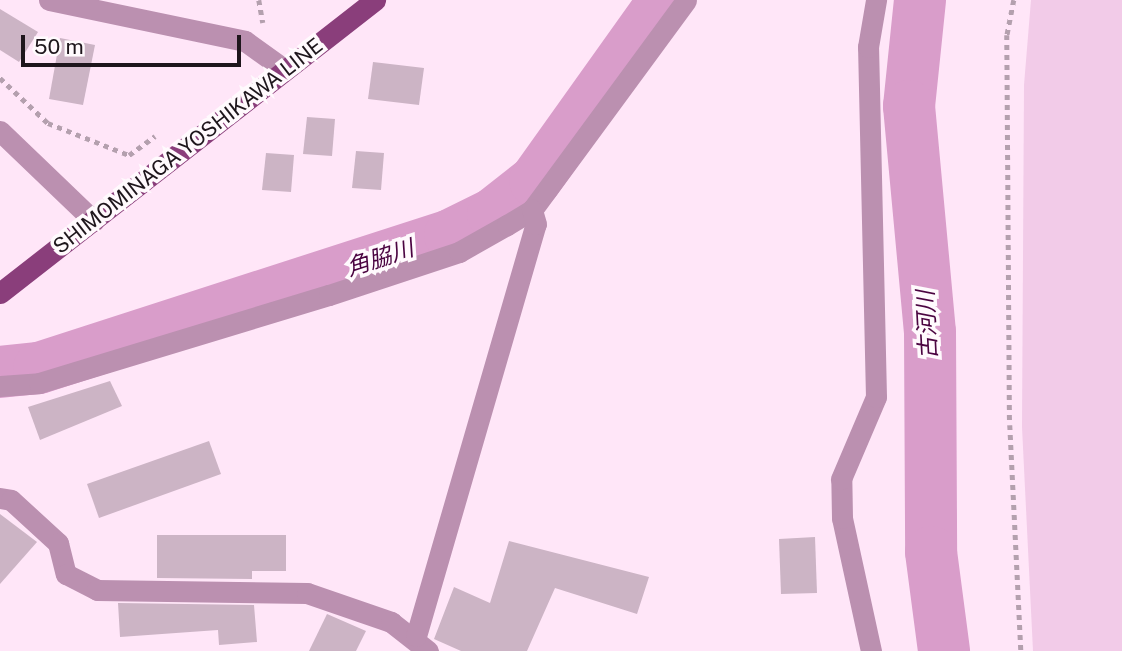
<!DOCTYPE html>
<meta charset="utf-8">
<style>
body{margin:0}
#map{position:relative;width:1122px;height:651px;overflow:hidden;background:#ffe6f8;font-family:"Public Sans","Noto Sans JP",sans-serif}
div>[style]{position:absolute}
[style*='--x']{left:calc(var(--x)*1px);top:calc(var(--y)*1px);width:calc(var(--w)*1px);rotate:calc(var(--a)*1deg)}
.green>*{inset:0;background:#f2cbe8}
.river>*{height:52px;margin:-26px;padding:0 26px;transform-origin:26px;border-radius:26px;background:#d99dca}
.building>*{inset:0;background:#ccb4c5}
.path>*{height:4.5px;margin-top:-2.25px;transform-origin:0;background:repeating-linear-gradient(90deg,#b4a0ae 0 5px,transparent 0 10px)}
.minor>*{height:21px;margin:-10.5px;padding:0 10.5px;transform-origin:10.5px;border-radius:10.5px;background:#bb90b0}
.major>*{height:21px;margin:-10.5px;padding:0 10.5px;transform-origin:10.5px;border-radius:10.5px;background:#8a3e7b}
span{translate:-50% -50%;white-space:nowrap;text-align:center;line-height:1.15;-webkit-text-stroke:7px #fffafd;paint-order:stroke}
.street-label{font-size:21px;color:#1e161c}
.water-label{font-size:23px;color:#4b0441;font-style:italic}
.scale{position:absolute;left:21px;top:35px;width:220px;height:32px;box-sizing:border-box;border:4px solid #1e161c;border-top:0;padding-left:9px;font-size:21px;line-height:24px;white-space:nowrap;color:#1e161c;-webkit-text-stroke:5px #fffafd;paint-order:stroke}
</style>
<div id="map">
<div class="green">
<i style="clip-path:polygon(1031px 0,1122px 0,1122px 651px,1033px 651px,1022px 427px,1024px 85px)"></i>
</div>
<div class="river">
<i style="--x:920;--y:0;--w:107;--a:95.9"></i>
<i style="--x:909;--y:106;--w:227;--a:84.7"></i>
<i style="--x:930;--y:332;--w:220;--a:89.7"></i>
<i style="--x:931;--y:552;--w:100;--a:82.5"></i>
<i style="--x:0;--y:372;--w:39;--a:-6"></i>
<i style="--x:39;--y:368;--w:432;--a:-17.9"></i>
<i style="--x:450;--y:235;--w:48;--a:-26"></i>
<i style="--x:493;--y:214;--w:53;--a:-38.2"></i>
<i style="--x:535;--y:181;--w:222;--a:-54.5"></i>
</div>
<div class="building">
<i style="clip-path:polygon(0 9px,38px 32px,19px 62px,0 50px)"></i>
<i style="clip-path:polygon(60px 38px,95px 45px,83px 105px,49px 99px)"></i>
<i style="clip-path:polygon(373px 62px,424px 68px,419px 105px,368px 99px)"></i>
<i style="clip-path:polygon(307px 117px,335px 119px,332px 156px,303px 154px)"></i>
<i style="clip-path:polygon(356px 151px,384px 153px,381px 190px,352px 188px)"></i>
<i style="clip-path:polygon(266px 153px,294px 155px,291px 192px,262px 190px)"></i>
<i style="clip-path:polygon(110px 381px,122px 406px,40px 440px,28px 407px)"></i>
<i style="clip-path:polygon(209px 441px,221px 474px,99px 518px,87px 484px)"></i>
<i style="clip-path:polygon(0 514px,37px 542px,0 584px)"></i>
<i style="clip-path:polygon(157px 535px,286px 535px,286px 571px,252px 571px,252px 579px,157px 578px)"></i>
<i style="clip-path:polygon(815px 537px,817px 593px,781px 594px,779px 539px)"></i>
<i style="clip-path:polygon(509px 541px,649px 577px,637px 614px,555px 588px,527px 651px,461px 651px,434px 639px,454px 587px,490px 603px)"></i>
<i style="clip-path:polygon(118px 603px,254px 605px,257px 642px,219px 645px,218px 630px,120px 637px)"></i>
<i style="clip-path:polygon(327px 614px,366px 631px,356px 651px,309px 651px)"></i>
</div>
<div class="path">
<i style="--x:259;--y:0;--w:23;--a:80"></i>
<i style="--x:1014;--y:0;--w:36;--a:101"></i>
<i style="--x:1007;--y:35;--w:390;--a:89.6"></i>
<i style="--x:1010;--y:425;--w:226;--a:87.2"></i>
<i style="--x:0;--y:78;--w:66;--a:43.2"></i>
<i style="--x:48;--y:123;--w:87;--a:21.6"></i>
<i style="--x:129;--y:155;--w:32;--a:-36"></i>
</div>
<div class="minor">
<i style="--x:49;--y:0;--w:200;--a:11.8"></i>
<i style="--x:245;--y:41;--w:48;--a:35.7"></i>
<i style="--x:0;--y:131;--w:130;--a:43.8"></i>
<i style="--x:0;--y:386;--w:39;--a:-4"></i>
<i style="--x:39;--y:383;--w:303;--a:-16.9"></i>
<i style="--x:329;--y:295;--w:137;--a:-18.3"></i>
<i style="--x:459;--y:252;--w:55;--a:-29.4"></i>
<i style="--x:507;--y:225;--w:29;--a:-31"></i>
<i style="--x:532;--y:210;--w:260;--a:-53.7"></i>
<i style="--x:0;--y:498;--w:11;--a:10"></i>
<i style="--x:11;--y:500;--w:64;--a:42.5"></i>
<i style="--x:58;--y:543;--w:32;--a:76"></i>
<i style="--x:66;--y:574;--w:35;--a:27"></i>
<i style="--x:97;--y:590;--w:210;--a:0.8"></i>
<i style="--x:307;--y:593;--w:89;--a:19"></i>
<i style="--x:391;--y:622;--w:47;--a:38.1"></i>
<i style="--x:416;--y:636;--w:429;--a:-73.8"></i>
<i style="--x:536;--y:224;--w:15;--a:-106"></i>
<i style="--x:871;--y:651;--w:136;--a:-102.3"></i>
<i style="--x:842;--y:518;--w:39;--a:-91"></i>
<i style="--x:841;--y:479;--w:89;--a:-66.9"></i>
<i style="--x:876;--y:397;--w:350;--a:-91.3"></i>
<i style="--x:868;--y:47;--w:48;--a:-80.3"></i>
</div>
<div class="major">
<i style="--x:0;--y:293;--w:476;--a:-38"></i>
</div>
<div class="street-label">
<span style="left:188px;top:146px;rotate:-38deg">SHIMOMINAGA YOSHIKAWA LINE</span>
</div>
<div class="water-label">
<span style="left:380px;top:258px;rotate:-18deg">角脇川</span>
<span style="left:927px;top:325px;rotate:-93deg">古河川</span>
</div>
<div class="scale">50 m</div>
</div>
